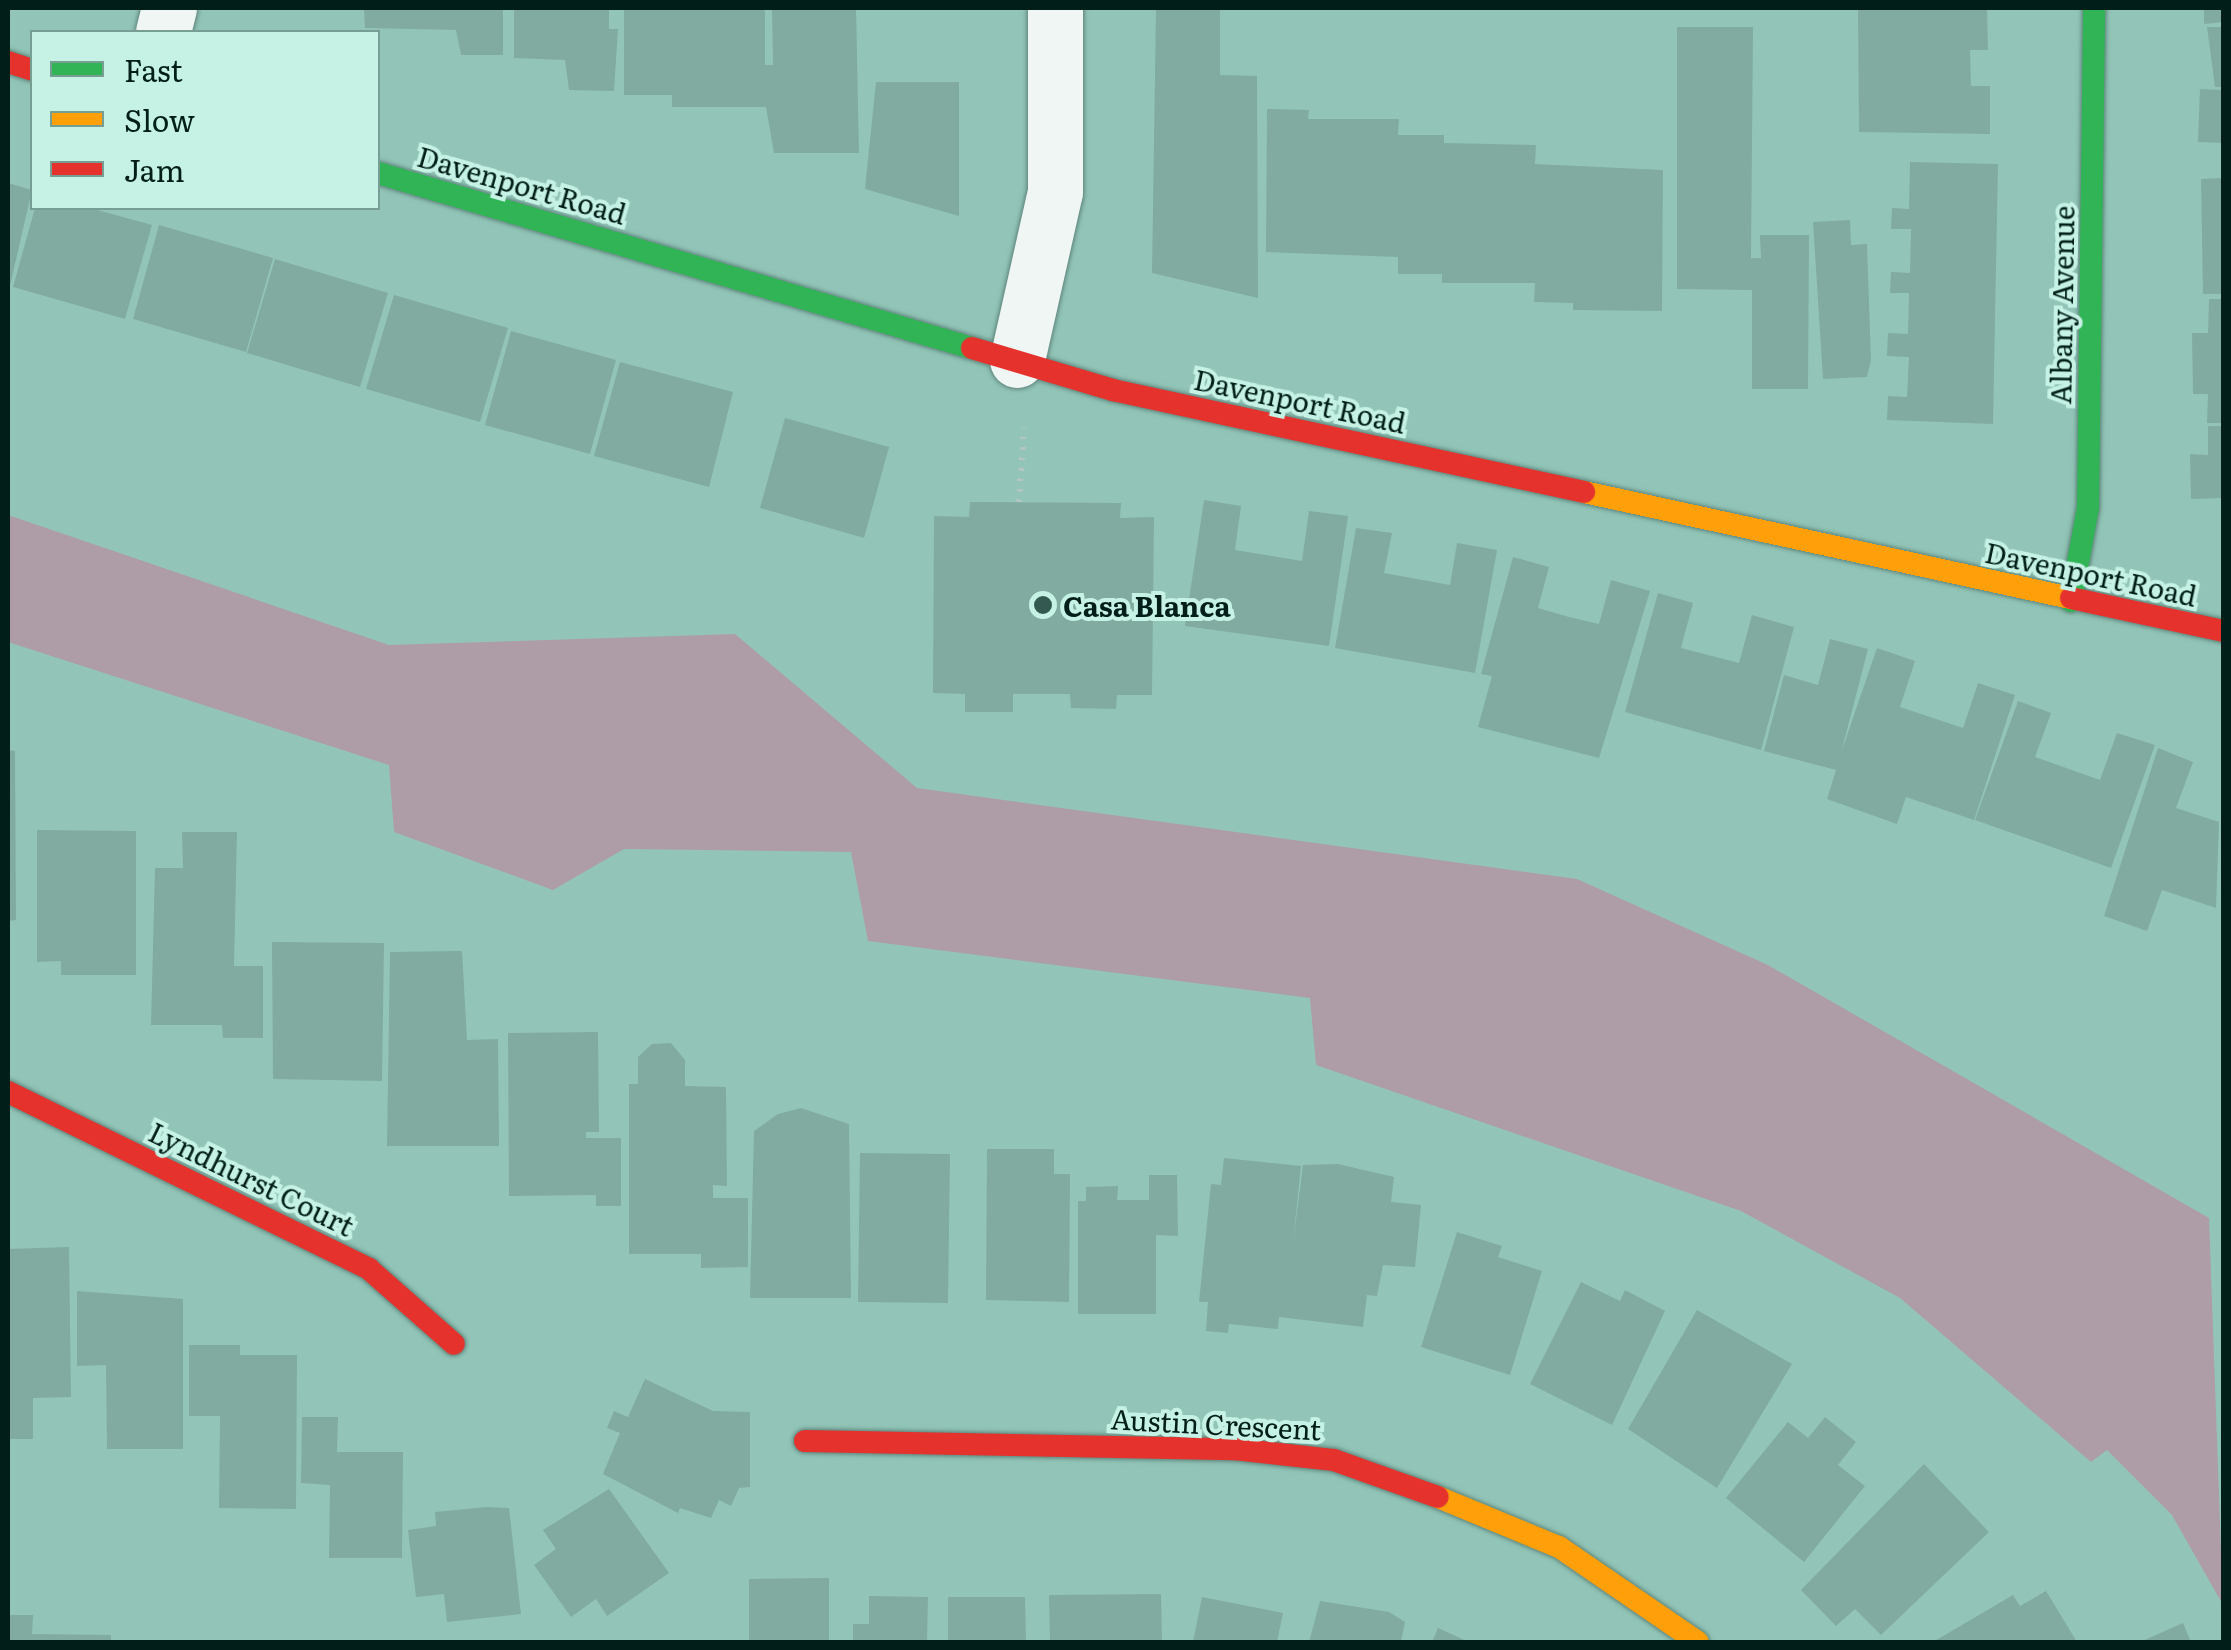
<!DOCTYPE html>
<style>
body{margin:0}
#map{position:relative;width:2231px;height:1650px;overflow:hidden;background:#92c5b8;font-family:Literata,serif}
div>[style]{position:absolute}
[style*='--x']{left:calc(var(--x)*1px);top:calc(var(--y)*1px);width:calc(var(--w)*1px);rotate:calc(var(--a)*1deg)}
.forest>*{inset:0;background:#ae9da6}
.building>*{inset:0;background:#81aaa0}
.path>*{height:6px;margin-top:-3px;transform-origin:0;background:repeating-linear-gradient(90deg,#b5c5c0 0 2.5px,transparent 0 10.5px)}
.roads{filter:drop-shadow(0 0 2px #5f857c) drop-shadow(0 0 2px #5f857c)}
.street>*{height:55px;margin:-27.5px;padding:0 27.5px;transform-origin:27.5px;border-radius:27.5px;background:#eff6f4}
.fast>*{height:22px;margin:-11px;padding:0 11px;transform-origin:11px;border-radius:11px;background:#30b455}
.slow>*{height:22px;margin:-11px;padding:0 11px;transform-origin:11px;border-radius:11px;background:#ff9f0a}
.jam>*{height:22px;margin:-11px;padding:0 11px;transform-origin:11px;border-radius:11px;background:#e5322d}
.dots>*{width:28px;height:28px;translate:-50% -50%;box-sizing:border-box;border:5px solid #c5f2e5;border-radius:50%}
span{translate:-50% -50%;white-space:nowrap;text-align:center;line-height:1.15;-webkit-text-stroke:8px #c5f2e5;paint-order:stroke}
.street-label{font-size:28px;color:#011f18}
.poi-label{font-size:28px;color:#011f18;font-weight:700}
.left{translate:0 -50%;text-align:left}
.frame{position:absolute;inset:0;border:10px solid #011f18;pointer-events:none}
.legend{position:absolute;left:30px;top:30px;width:350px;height:180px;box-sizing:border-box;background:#c5f2e5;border:2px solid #779e93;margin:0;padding:12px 18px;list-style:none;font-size:30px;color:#011f18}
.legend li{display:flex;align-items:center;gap:20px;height:50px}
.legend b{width:50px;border:2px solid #779e93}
</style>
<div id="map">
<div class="forest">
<i style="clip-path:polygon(8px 515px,389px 645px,735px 634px,917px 788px,1577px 879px,1768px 965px,2209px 1218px,2223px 1605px,2172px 1515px,2107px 1450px,2091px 1462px,1900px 1298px,1741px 1211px,1316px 1065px,1310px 998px,868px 941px,851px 852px,624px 849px,553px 890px,394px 832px,389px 765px,8px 642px)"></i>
</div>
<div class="building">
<i style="clip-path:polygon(364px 8px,503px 8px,503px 55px,461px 55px,456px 30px,365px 28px)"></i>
<i style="clip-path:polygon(514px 8px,609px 8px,609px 29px,618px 29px,614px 91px,569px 90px,565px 60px,514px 58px)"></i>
<i style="clip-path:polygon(624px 8px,759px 8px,765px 11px,765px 65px,773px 65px,772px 8px,856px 8px,859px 153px,774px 153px,766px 107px,672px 107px,672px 95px,624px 95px)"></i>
<i style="clip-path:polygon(1156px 8px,1220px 8px,1220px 75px,1257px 76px,1258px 298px,1152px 273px)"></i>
<i style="clip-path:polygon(1858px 8px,1987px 8px,1988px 50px,1970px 50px,1971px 86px,1990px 86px,1990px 134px,1859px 132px)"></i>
<i style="clip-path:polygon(2204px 8px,2224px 8px,2224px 22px,2204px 24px)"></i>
<i style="clip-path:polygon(1677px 27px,1753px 27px,1751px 258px,1761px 258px,1760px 235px,1809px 235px,1808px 389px,1752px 389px,1752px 290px,1677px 289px)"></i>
<i style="clip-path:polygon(2207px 27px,2224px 27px,2224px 87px,2215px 87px)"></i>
<i style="clip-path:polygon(876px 82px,959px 82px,959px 216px,865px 189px)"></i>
<i style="clip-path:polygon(2200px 89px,2224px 90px,2224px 143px,2198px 142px)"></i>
<i style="clip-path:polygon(1267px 109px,1309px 110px,1308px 119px,1399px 119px,1398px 135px,1444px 135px,1444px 143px,1536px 145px,1535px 164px,1663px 170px,1662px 311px,1573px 310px,1573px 303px,1534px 302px,1535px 283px,1442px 283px,1442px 274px,1398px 274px,1398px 257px,1266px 252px)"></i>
<i style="clip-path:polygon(1910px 162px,1998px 164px,1993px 424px,1887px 420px,1888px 396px,1907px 397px,1909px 357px,1887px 356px,1888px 333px,1908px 334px,1909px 293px,1890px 293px,1891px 272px,1910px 273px,1911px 229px,1891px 229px,1892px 208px,1909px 209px)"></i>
<i style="clip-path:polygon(2224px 178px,2224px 294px,2203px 294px,2201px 179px)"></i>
<i style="clip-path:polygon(8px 183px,32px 190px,9px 290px,8px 290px)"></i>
<i style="clip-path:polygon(35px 208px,90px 208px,152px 225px,125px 319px,13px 287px)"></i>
<i style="clip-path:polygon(1850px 220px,1851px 245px,1867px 244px,1871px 360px,1867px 377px,1823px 379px,1813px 222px)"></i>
<i style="clip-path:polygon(159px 225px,273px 258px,246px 352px,133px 319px)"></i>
<i style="clip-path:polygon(275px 259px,388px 293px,360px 387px,247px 353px)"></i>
<i style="clip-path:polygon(394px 295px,508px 328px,480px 422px,366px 389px)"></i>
<i style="clip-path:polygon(2209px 299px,2224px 299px,2224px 423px,2207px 423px,2208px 394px,2193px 394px,2192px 333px,2208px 333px)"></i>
<i style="clip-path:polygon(511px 331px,616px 360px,590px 454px,485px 425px)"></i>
<i style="clip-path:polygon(620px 362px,733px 392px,709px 487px,594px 456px)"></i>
<i style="clip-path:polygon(785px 418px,889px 447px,864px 538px,760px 508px)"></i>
<i style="clip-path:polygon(2208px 426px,2224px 426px,2224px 498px,2191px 499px,2190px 454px,2208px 455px)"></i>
<i style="clip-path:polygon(1204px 500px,1241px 506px,1235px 550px,1302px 561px,1309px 511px,1348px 516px,1329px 646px,1185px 626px)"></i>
<i style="clip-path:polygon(970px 502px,1121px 503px,1120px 518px,1154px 517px,1152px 695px,1117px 695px,1116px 709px,1071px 708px,1070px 694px,1013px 694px,1013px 712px,965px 712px,965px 694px,933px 693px,934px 516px,969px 517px)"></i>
<i style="clip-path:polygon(1356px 528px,1392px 533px,1384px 573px,1450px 585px,1457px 543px,1497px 550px,1475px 673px,1335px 648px)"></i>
<i style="clip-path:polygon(1513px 557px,1549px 567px,1538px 608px,1569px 617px,1599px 624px,1611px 580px,1650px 591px,1599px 758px,1478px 727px,1492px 676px,1481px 674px)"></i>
<i style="clip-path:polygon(1658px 593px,1693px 603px,1681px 648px,1739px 663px,1752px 615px,1794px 627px,1761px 750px,1625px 712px)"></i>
<i style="clip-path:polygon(1830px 639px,1868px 649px,1841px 753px,1877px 648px,1915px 661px,1900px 707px,1963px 728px,1978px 683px,2015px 695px,1974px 820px,1906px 797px,1897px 824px,1827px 799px,1836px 770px,1764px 751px,1784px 675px,1818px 685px)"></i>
<i style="clip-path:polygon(2018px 701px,2051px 713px,2035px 757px,2100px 780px,2117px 733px,2155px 745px,2111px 868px,1975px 820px)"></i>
<i style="clip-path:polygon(2158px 748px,2193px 762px,2176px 808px,2219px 822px,2216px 908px,2162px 890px,2147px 931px,2104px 916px)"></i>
<i style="clip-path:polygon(8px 750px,15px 751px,16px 920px,8px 921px)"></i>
<i style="clip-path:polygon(37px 830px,136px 831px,136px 975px,61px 975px,61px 961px,37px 962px)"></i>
<i style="clip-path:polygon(182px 832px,237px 832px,234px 966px,263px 966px,263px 1038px,223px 1038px,222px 1025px,151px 1025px,155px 868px,183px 868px)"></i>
<i style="clip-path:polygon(272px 942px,384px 943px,382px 1081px,273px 1079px)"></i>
<i style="clip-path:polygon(462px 951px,467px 1040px,498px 1039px,499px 1146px,387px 1146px,390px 952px)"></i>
<i style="clip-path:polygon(598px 1032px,599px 1132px,586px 1132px,586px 1138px,621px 1138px,621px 1206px,596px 1206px,596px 1195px,509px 1196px,508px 1033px)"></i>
<i style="clip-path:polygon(671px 1043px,685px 1060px,685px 1086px,726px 1087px,727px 1186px,713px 1185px,713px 1198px,748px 1198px,748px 1267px,701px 1268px,701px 1254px,629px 1254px,629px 1084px,638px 1084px,638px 1057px,652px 1044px)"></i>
<i style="clip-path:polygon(801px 1108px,849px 1124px,851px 1298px,750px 1298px,754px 1131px,778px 1114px)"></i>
<i style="clip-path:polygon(987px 1149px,1054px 1149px,1054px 1174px,1070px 1174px,1069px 1302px,986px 1300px)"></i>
<i style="clip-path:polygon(860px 1153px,950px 1154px,948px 1303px,858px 1302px)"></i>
<i style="clip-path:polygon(1224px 1158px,1301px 1166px,1293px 1243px,1303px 1165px,1338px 1164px,1394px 1177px,1391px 1202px,1421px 1205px,1415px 1267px,1383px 1265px,1377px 1296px,1367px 1295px,1363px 1327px,1279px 1317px,1278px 1329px,1229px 1324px,1228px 1333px,1206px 1331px,1208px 1302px,1199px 1302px,1211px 1184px,1221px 1185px)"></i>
<i style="clip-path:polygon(1149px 1175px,1177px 1175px,1178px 1236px,1156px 1235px,1156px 1314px,1078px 1314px,1078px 1201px,1086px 1201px,1086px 1187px,1118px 1186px,1117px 1200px,1149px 1200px)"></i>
<i style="clip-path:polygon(1457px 1232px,1502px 1246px,1498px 1257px,1542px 1271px,1510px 1375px,1421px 1347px)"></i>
<i style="clip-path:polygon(69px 1247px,71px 1397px,33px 1398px,33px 1439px,8px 1439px,8px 1249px)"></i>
<i style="clip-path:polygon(1581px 1282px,1620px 1301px,1625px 1290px,1665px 1311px,1612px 1425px,1530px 1384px)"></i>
<i style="clip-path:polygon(77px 1291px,183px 1299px,183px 1449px,107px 1449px,106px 1365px,77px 1366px)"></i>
<i style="clip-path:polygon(1697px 1310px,1792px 1364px,1717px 1488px,1628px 1429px)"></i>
<i style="clip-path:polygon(189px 1345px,240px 1345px,240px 1355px,297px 1355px,296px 1509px,219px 1508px,220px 1416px,189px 1416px)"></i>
<i style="clip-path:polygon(645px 1379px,713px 1411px,750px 1412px,750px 1487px,739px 1488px,731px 1506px,719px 1500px,711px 1518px,680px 1508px,678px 1513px,603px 1474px,620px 1433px,607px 1428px,614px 1411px,628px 1417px)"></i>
<i style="clip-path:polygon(302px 1417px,338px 1417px,337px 1452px,403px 1452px,402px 1558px,329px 1558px,330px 1485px,301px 1483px)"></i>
<i style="clip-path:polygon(1825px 1417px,1856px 1442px,1838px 1465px,1865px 1486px,1804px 1562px,1726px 1498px,1788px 1422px,1808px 1438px)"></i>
<i style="clip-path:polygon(1924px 1464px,1989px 1532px,1881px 1635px,1855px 1609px,1836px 1626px,1801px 1590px)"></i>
<i style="clip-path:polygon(609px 1489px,669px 1573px,607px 1616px,596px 1599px,571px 1617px,534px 1565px,556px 1549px,543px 1530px)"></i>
<i style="clip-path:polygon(487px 1507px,509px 1508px,521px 1614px,447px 1622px,444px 1594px,416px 1597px,408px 1530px,436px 1526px,435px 1512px)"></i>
<i style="clip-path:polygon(829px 1578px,829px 1642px,749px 1642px,749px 1579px)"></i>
<i style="clip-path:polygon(2046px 1591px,2077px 1642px,1933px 1642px,2013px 1595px,2020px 1606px)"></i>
<i style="clip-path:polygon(1161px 1594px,1162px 1642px,1050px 1642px,1049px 1595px)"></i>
<i style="clip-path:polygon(869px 1596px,928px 1597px,927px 1642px,853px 1642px,853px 1624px,869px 1624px)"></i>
<i style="clip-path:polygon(948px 1597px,1025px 1597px,1026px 1642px,948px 1642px)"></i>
<i style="clip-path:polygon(1202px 1597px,1283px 1613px,1277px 1642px,1193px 1642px)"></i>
<i style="clip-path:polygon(1320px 1601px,1389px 1612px,1405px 1622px,1401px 1642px,1309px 1642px)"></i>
<i style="clip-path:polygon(8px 1615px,33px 1615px,32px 1634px,111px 1635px,111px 1642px,8px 1642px)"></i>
<i style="clip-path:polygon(2183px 1623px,2191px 1642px,2140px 1642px)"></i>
<i style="clip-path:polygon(1438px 1628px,1469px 1642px,1432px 1642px)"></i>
</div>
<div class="path">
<i style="--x:1019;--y:502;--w:74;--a:-86.1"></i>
</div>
<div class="roads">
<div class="street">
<i style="--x:163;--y:32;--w:25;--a:-76"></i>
<i style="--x:1017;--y:360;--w:172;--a:-77.3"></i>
<i style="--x:1055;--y:192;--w:184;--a:-90"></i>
</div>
<div class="fast">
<i style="--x:378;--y:173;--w:619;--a:16.42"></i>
<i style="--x:2071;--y:601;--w:96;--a:-79.7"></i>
<i style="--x:2088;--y:507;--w:499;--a:-89.3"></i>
</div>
<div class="slow">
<i style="--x:1584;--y:492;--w:498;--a:12.3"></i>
<i style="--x:1438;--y:1497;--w:131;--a:22.5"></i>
<i style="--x:1559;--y:1547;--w:168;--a:34.4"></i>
</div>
<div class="jam">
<i style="--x:8;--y:62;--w:25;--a:18"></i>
<i style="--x:972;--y:348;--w:147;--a:16.6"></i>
<i style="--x:1113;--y:390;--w:482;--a:12.2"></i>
<i style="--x:2071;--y:598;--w:157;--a:12.2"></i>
<i style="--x:8;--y:1092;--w:402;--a:26.1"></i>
<i style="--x:369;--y:1269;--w:113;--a:41.4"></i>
<i style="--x:805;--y:1441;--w:429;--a:1.1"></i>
<i style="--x:1234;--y:1449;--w:101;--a:6.3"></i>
<i style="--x:1334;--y:1460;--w:110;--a:19.6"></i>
</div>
</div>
<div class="dots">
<i style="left:1043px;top:605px;background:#345950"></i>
</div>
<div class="street-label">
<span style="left:522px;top:184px;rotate:16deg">Davenport Road</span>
<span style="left:2061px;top:305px;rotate:-89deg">Albany Avenue</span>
<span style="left:1300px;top:400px;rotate:12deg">Davenport Road</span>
<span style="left:2091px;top:573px;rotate:12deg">Davenport Road</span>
<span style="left:252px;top:1178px;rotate:26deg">Lyndhurst Court</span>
<span style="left:1216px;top:1423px;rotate:3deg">Austin Crescent</span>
</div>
<div class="poi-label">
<span class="left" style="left:1063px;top:605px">Casa Blanca</span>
</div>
<div class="frame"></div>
<ul class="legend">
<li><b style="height:12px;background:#30b455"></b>Fast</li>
<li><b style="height:12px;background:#ff9f0a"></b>Slow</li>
<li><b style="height:12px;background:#e5322d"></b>Jam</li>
</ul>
</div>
